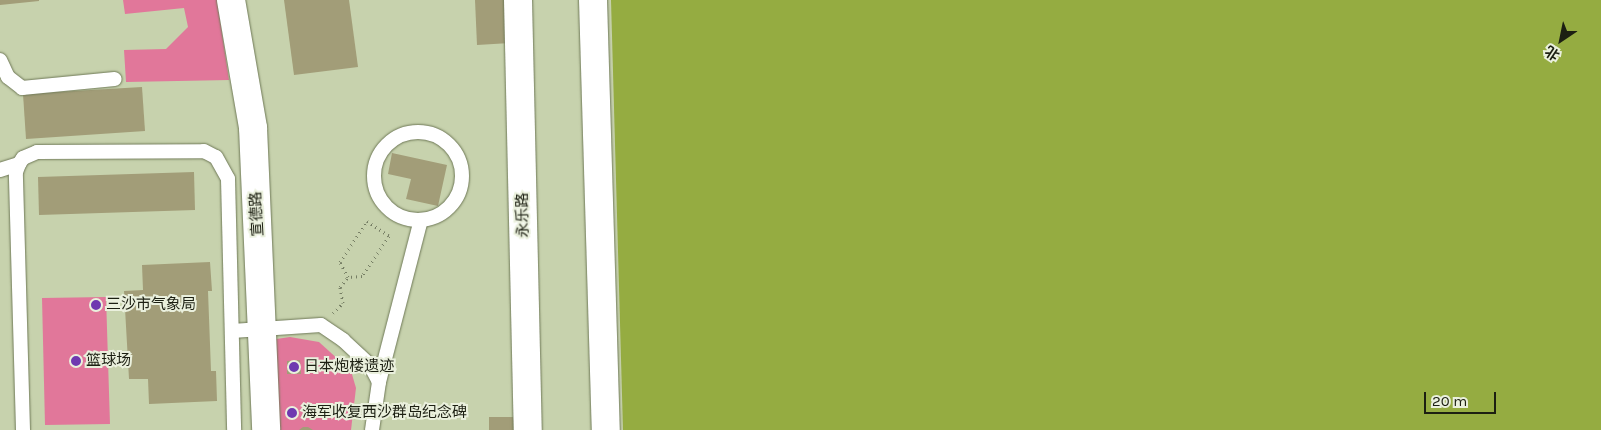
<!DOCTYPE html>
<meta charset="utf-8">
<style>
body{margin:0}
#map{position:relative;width:1601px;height:430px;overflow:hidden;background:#c7d2ad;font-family:Karla,"Noto Sans SC",sans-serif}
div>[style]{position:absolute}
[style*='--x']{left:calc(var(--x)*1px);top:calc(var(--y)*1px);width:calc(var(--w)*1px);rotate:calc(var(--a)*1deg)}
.green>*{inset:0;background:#e1779a}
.water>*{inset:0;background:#95ac41}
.building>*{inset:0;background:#a29d78}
.path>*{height:3px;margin-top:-1.5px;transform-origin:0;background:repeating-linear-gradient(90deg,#767e64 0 1px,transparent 0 5px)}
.roads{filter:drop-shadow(0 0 1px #6f7957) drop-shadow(0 0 1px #6f7957)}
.service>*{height:14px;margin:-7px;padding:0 7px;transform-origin:7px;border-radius:7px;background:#fff}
.service>.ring{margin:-7px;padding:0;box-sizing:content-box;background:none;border:14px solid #fff;border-radius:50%}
.minor>*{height:28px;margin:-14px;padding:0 14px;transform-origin:14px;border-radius:14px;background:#fff}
.tertiary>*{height:28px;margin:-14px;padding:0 14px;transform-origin:14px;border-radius:14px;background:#fff}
.dots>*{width:14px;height:14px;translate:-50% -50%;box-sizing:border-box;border:2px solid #eaf0dd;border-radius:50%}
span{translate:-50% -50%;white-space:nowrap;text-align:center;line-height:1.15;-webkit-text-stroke:4px #eaf0dd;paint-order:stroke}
.street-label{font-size:15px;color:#1c1f12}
.poi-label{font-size:15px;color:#1c1f12}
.left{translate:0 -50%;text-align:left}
.north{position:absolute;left:1536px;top:15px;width:50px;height:50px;-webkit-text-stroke:4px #eaf0dd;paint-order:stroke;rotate:214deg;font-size:14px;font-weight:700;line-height:20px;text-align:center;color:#1c1f12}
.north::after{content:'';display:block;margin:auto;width:18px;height:22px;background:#1c1f12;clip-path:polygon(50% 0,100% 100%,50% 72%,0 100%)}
.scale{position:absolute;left:1424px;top:392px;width:72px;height:22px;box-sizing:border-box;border:2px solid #1c1f12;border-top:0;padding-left:6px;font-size:15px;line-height:18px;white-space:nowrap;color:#1c1f12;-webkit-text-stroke:4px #eaf0dd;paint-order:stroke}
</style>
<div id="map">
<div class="green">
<i style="clip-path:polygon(123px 0,217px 0,229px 80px,126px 82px,124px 50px,166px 49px,188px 27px,184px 8px,125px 14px)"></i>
<i style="clip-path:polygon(106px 297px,110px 424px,45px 425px,42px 298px)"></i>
<i style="clip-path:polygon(290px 337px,319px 342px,351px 371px,356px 388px,351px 430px,266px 430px,263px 341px)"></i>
</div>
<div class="water">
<i style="clip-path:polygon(611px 0,1601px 0,1601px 430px,623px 430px)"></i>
</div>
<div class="building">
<i style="clip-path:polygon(0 0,39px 0,39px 1px,0 5px)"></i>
<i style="clip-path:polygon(284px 0,349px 0,358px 67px,294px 75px)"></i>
<i style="clip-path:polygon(475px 0,510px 0,512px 43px,477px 45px)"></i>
<i style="clip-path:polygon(142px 87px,145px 131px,26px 139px,23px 94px)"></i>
<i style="clip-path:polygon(392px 153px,447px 165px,438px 206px,406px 199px,411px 179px,388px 174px)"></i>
<i style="clip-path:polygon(194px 172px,195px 210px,39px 215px,38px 177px)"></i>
<i style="clip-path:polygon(210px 262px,212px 291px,208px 291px,211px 371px,216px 371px,217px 401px,149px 404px,148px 379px,129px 379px,124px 291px,143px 290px,142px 265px)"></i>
<i style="clip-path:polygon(300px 360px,301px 374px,287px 374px,287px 361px)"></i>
<i style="clip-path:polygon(489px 417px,518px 417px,518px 430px,489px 430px)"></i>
<i style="clip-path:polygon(303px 427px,308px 427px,313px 430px,299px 430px)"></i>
</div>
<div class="path">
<i style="--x:367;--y:221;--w:27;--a:34"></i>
<i style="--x:389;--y:236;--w:48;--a:124"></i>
<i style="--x:362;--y:276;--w:14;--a:176"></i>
<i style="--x:348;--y:277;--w:17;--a:-118"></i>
<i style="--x:340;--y:262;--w:49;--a:-56.6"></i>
<i style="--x:333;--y:313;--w:14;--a:-45"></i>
<i style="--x:343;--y:303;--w:16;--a:-101"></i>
<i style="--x:340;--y:287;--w:13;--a:-51"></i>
</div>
<div class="roads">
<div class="service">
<i style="--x:0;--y:60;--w:19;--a:65"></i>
<i style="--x:8;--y:77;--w:18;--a:38"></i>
<i style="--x:22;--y:88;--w:93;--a:-5.5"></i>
<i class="ring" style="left:374px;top:132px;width:74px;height:74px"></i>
<i style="--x:0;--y:170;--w:20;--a:-18"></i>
<i style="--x:232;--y:331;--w:89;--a:-3.9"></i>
<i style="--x:321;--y:325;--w:27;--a:34"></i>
<i style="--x:343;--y:340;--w:37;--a:43"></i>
<i style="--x:370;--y:365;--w:19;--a:62"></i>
<i style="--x:23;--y:430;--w:258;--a:-91.6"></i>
<i style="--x:16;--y:172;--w:9;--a:-69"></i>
<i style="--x:19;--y:164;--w:7;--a:-56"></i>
<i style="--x:23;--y:158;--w:15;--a:-23"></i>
<i style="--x:37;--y:152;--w:167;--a:-0.3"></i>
<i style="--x:204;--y:151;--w:13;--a:27"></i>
<i style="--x:216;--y:157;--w:25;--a:61"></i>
<i style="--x:228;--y:179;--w:251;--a:88.6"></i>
<i style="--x:372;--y:430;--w:49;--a:-81.7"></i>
<i style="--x:379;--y:382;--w:167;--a:-75.5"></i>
</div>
<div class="minor">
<i style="--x:518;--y:0;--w:430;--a:88.7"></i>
<i style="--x:593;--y:0;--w:430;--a:88.3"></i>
</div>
<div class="tertiary">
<i style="--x:231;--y:0;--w:130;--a:80.2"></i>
<i style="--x:253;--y:128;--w:302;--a:87.5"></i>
</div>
</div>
<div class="dots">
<i style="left:96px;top:305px;background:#6f39b0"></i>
<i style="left:76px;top:361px;background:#6f39b0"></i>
<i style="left:294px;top:367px;background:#6f39b0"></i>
<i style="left:292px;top:413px;background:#6f39b0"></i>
</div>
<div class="street-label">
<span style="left:257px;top:214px;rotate:-93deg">宣德路</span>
<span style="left:523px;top:215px;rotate:-91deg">永乐路</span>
</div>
<div class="poi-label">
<span class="left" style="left:106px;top:305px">三沙市气象局</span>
<span class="left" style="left:86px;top:361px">篮球场</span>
<span class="left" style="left:304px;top:367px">日本炮楼遗迹</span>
<span class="left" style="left:302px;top:413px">海军收复西沙群岛纪念碑</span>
</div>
<div class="north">北</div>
<div class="scale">20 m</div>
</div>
